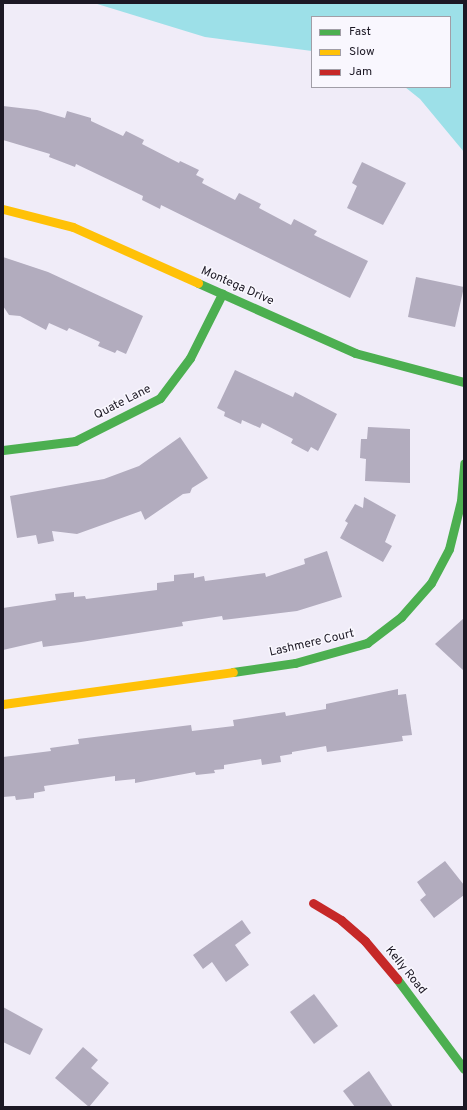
<!DOCTYPE html>
<style>
body{margin:0}
#map{position:relative;width:467px;height:1110px;overflow:hidden;background:#f0ecf8;font-family:Overpass,sans-serif}
div>[style]{position:absolute}
[style*='--x']{left:calc(var(--x)*1px);top:calc(var(--y)*1px);width:calc(var(--w)*1px);rotate:calc(var(--a)*1deg)}
.water>*{inset:0;background:#9de0e8}
.building>*{inset:0;background:#b2acbe}
.fast>*{height:9px;margin:-4.5px;padding:0 4.5px;transform-origin:4.5px;border-radius:4.5px;background:#4caf50}
.slow>*{height:9px;margin:-4.5px;padding:0 4.5px;transform-origin:4.5px;border-radius:4.5px;background:#ffc107}
.jam>*{height:9px;margin:-4.5px;padding:0 4.5px;transform-origin:4.5px;border-radius:4.5px;background:#c62828}
span{translate:-50% -50%;white-space:nowrap;text-align:center;line-height:1.15;-webkit-text-stroke:3px #f9f7fe;paint-order:stroke}
.street-label{font-size:12px;color:#1c1824}
.frame{position:absolute;inset:0;border:4px solid #1c1824;pointer-events:none}
.legend{position:absolute;left:311px;top:16px;width:140px;height:72px;box-sizing:border-box;background:#f9f7fe;border:1px solid #a19ea7;margin:0;padding:5px 7px;list-style:none;font-size:12px;color:#1c1824}
.legend li{display:flex;align-items:center;gap:8px;height:20px}
.legend b{width:20px;border:1px solid #a19ea7}
</style>
<div id="map">
<div class="water">
<i style="clip-path:polygon(94px 3px,464px 3px,464px 152px,420px 99px,405px 87px,450px 87px,450px 17px,312px 17px,312px 51px,205px 37px)"></i>
</div>
<div class="building">
<i style="clip-path:polygon(3px 106px,37px 110px,65px 118px,67px 111px,91px 118px,91px 121px,123px 136px,126px 131px,144px 140px,142px 144px,179px 163px,180px 161px,199px 170px,196px 175px,204px 179px,202px 183px,235px 200px,239px 193px,261px 204px,259px 208px,291px 225px,294px 219px,317px 231px,314px 235px,368px 261px,350px 298px,161px 205px,160px 209px,142px 200px,143px 196px,76px 164px,75px 167px,49px 157px,50px 154px,3px 140px)"></i>
<i style="clip-path:polygon(362px 162px,406px 183px,383px 225px,347px 208px,357px 186px,352px 183px)"></i>
<i style="clip-path:polygon(3px 257px,48px 272px,143px 316px,126px 354px,117px 350px,115px 353px,98px 346px,100px 342px,69px 328px,67px 331px,49px 323px,46px 330px,20px 316px,9px 315px,3px 306px)"></i>
<i style="clip-path:polygon(416px 277px,464px 287px,455px 327px,408px 317px)"></i>
<i style="clip-path:polygon(235px 370px,293px 397px,295px 392px,337px 414px,318px 451px,311px 447px,308px 452px,291px 443px,293px 439px,262px 423px,260px 428px,242px 420px,241px 424px,224px 416px,225px 412px,217px 408px)"></i>
<i style="clip-path:polygon(368px 427px,410px 429px,410px 483px,365px 481px,366px 459px,360px 458px,361px 439px,367px 439px)"></i>
<i style="clip-path:polygon(180px 437px,208px 478px,192px 488px,190px 493px,183px 494px,145px 520px,141px 511px,77px 534px,52px 531px,54px 541px,38px 544px,36px 535px,17px 538px,10px 496px,104px 479px,139px 466px)"></i>
<i style="clip-path:polygon(364px 497px,396px 515px,385px 542px,392px 546px,383px 562px,340px 538px,348px 523px,345px 521px,355px 504px,363px 508px)"></i>
<i style="clip-path:polygon(327px 551px,342px 597px,297px 611px,223px 620px,222px 616px,182px 622px,183px 626px,81px 642px,43px 647px,42px 641px,3px 650px,3px 608px,56px 600px,55px 594px,74px 592px,74px 597px,85px 596px,86px 599px,157px 590px,157px 583px,174px 581px,174px 575px,194px 573px,194px 578px,204px 576px,205px 581px,265px 573px,266px 577px,305px 564px,304px 559px)"></i>
<i style="clip-path:polygon(464px 618px,464px 671px,435px 644px)"></i>
<i style="clip-path:polygon(398px 689px,398px 695px,406px 694px,412px 735px,402px 736px,403px 741px,327px 752px,326px 746px,292px 752px,292px 754px,280px 756px,281px 762px,262px 765px,261px 759px,224px 765px,224px 769px,214px 770px,215px 773px,196px 775px,195px 772px,135px 783px,135px 779px,115px 781px,115px 776px,44px 786px,45px 791px,34px 793px,34px 798px,16px 800px,15px 796px,3px 797px,3px 757px,51px 751px,50px 748px,79px 744px,78px 739px,191px 725px,192px 731px,234px 726px,233px 720px,285px 712px,286px 716px,326px 709px,326px 704px)"></i>
<i style="clip-path:polygon(445px 861px,464px 885px,464px 895px,434px 918px,420px 900px,426px 895px,417px 882px)"></i>
<i style="clip-path:polygon(242px 920px,251px 933px,235px 945px,249px 965px,226px 982px,212px 962px,203px 969px,193px 955px)"></i>
<i style="clip-path:polygon(314px 994px,338px 1026px,314px 1044px,290px 1012px)"></i>
<i style="clip-path:polygon(3px 1007px,43px 1029px,30px 1055px,3px 1042px)"></i>
<i style="clip-path:polygon(83px 1047px,98px 1060px,91px 1068px,109px 1083px,89px 1107px,55px 1078px)"></i>
<i style="clip-path:polygon(369px 1071px,393px 1107px,355px 1107px,343px 1091px)"></i>
</div>
<div class="fast">
<i style="--x:198;--y:283;--w:172;--a:24"></i>
<i style="--x:355;--y:353;--w:113;--a:14.9"></i>
<i style="--x:3;--y:450;--w:73;--a:-7.1"></i>
<i style="--x:75;--y:441;--w:95;--a:-26.8"></i>
<i style="--x:160;--y:398;--w:50;--a:-53.1"></i>
<i style="--x:190;--y:358;--w:72;--a:-63.4"></i>
<i style="--x:233;--y:672;--w:63;--a:-8.3"></i>
<i style="--x:295;--y:663;--w:75;--a:-15.5"></i>
<i style="--x:367;--y:643;--w:43;--a:-37.4"></i>
<i style="--x:401;--y:617;--w:45;--a:-48.6"></i>
<i style="--x:431;--y:583;--w:38;--a:-62"></i>
<i style="--x:449;--y:549;--w:49;--a:-76"></i>
<i style="--x:461;--y:501;--w:38;--a:-85"></i>
<i style="--x:397;--y:979;--w:112;--a:53.3"></i>
</div>
<div class="slow">
<i style="--x:3;--y:209;--w:72;--a:14.4"></i>
<i style="--x:73;--y:227;--w:137;--a:24.1"></i>
<i style="--x:3;--y:704;--w:232;--a:-7.9"></i>
</div>
<div class="jam">
<i style="--x:313;--y:903;--w:33;--a:31"></i>
<i style="--x:341;--y:920;--w:32;--a:41"></i>
<i style="--x:365;--y:941;--w:50;--a:49.9"></i>
</div>
<div class="street-label">
<span style="left:237px;top:287px;rotate:24deg">Montega Drive</span>
<span style="left:123px;top:403px;rotate:-27deg">Quate Lane</span>
<span style="left:312px;top:644px;rotate:-13deg">Lashmere Court</span>
<span style="left:405px;top:971px;rotate:51deg">Kelly Road</span>
</div>
<div class="frame"></div>
<ul class="legend">
<li><b style="height:5px;background:#4caf50"></b>Fast</li>
<li><b style="height:5px;background:#ffc107"></b>Slow</li>
<li><b style="height:5px;background:#c62828"></b>Jam</li>
</ul>
</div>
